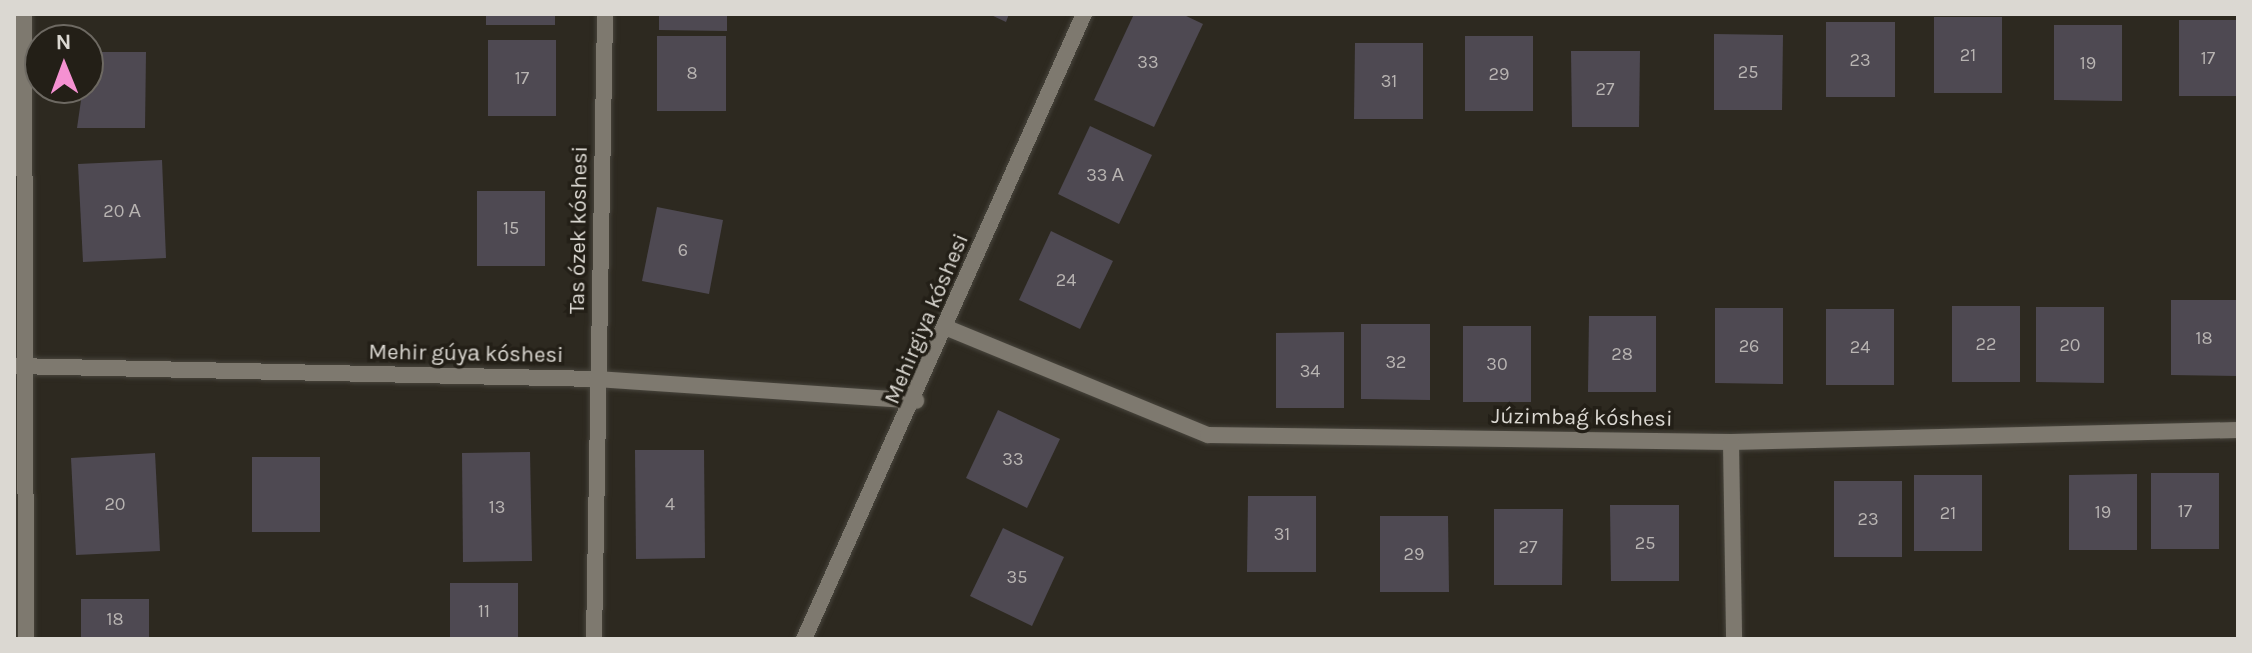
<!DOCTYPE html>
<meta charset="utf-8">
<style>
body{margin:0}
#map{position:relative;width:2252px;height:653px;overflow:hidden;background:#2d2920;font-family:Karla,sans-serif}
div>[style]{position:absolute}
[style*='--x']{left:calc(var(--x)*1px);top:calc(var(--y)*1px);width:calc(var(--w)*1px);rotate:calc(var(--a)*1deg)}
.building>*{inset:0;background:#4e4952}
.roads{filter:drop-shadow(0 0 2px #48453d) drop-shadow(0 0 2px #48453d)}
.minor>*{height:16px;margin:-8px;padding:0 8px;transform-origin:8px;border-radius:8px;background:#7e796f}
span{translate:-50% -50%;white-space:nowrap;text-align:center;line-height:1.15;-webkit-text-stroke:7px #231f17;paint-order:stroke}
.number-label{font-size:18px;color:#b8b4b2}
.number-label span{-webkit-text-stroke-width:0}
.street-label{font-size:22px;color:#dbd8d2}
.frame{position:absolute;inset:0;border:16px solid #dbd8d2;pointer-events:none}
.north{position:absolute;left:24px;top:24px;width:80px;height:80px;box-sizing:border-box;background:#231f17;border:2px solid #6d6962;border-radius:50%;rotate:359deg;font-size:22px;font-weight:700;line-height:32px;text-align:center;color:#dbd8d2}
.north::after{content:'';display:block;margin:auto;width:28px;height:36px;background:#f591d2;clip-path:polygon(50% 0,100% 100%,50% 72%,0 100%)}
</style>
<div id="map">
<div class="building">
<i style="clip-path:polygon(486px 14px,555px 14px,555px 25px,486px 25px)"></i>
<i style="clip-path:polygon(659px 14px,727px 14px,727px 31px,659px 30px)"></i>
<i style="clip-path:polygon(989px 14px,1009px 14px,1006px 22px)"></i>
<i style="clip-path:polygon(1134px 14px,1182px 14px,1203px 24px,1154px 127px,1094px 100px)"></i>
<i style="clip-path:polygon(1934px 17px,2002px 17px,2002px 93px,1934px 93px)"></i>
<i style="clip-path:polygon(2179px 20px,2238px 20px,2238px 96px,2179px 96px)"></i>
<i style="clip-path:polygon(1826px 22px,1895px 22px,1895px 97px,1826px 97px)"></i>
<i style="clip-path:polygon(2054px 25px,2122px 25px,2122px 101px,2054px 100px)"></i>
<i style="clip-path:polygon(1714px 34px,1783px 35px,1782px 110px,1714px 110px)"></i>
<i style="clip-path:polygon(657px 36px,726px 36px,726px 111px,657px 111px)"></i>
<i style="clip-path:polygon(1465px 36px,1533px 36px,1533px 111px,1465px 111px)"></i>
<i style="clip-path:polygon(488px 40px,556px 40px,556px 116px,488px 116px)"></i>
<i style="clip-path:polygon(1355px 43px,1423px 43px,1423px 119px,1354px 119px)"></i>
<i style="clip-path:polygon(1571px 51px,1640px 51px,1639px 127px,1572px 127px)"></i>
<i style="clip-path:polygon(88px 52px,146px 52px,145px 128px,77px 128px)"></i>
<i style="clip-path:polygon(1090px 126px,1152px 155px,1119px 224px,1058px 194px)"></i>
<i style="clip-path:polygon(162px 160px,166px 258px,83px 262px,78px 164px)"></i>
<i style="clip-path:polygon(477px 191px,545px 191px,545px 266px,477px 266px)"></i>
<i style="clip-path:polygon(657px 207px,723px 220px,709px 294px,642px 281px)"></i>
<i style="clip-path:polygon(1051px 231px,1113px 261px,1080px 329px,1019px 300px)"></i>
<i style="clip-path:polygon(2171px 300px,2238px 300px,2238px 376px,2171px 375px)"></i>
<i style="clip-path:polygon(1952px 306px,2020px 306px,2020px 382px,1952px 382px)"></i>
<i style="clip-path:polygon(2036px 307px,2104px 307px,2104px 383px,2036px 382px)"></i>
<i style="clip-path:polygon(1715px 308px,1783px 308px,1783px 384px,1715px 383px)"></i>
<i style="clip-path:polygon(1826px 309px,1894px 309px,1894px 385px,1826px 385px)"></i>
<i style="clip-path:polygon(1589px 316px,1656px 316px,1656px 392px,1588px 392px)"></i>
<i style="clip-path:polygon(1361px 324px,1430px 324px,1430px 400px,1361px 399px)"></i>
<i style="clip-path:polygon(1463px 326px,1531px 326px,1531px 402px,1463px 402px)"></i>
<i style="clip-path:polygon(1344px 332px,1344px 408px,1276px 408px,1276px 333px)"></i>
<i style="clip-path:polygon(998px 410px,1060px 439px,1027px 508px,966px 478px)"></i>
<i style="clip-path:polygon(635px 450px,704px 450px,705px 558px,636px 559px)"></i>
<i style="clip-path:polygon(530px 452px,532px 561px,463px 562px,462px 453px)"></i>
<i style="clip-path:polygon(155px 453px,160px 551px,76px 555px,71px 458px)"></i>
<i style="clip-path:polygon(252px 457px,320px 457px,320px 532px,252px 532px)"></i>
<i style="clip-path:polygon(2151px 473px,2219px 473px,2219px 549px,2151px 549px)"></i>
<i style="clip-path:polygon(2137px 474px,2137px 550px,2069px 550px,2069px 475px)"></i>
<i style="clip-path:polygon(1914px 475px,1982px 475px,1982px 551px,1914px 551px)"></i>
<i style="clip-path:polygon(1834px 481px,1902px 481px,1902px 557px,1834px 557px)"></i>
<i style="clip-path:polygon(1248px 496px,1316px 496px,1316px 572px,1247px 572px)"></i>
<i style="clip-path:polygon(1610px 505px,1679px 505px,1679px 581px,1611px 581px)"></i>
<i style="clip-path:polygon(1494px 509px,1563px 509px,1562px 585px,1494px 585px)"></i>
<i style="clip-path:polygon(1380px 516px,1448px 516px,1449px 592px,1380px 592px)"></i>
<i style="clip-path:polygon(1003px 528px,1064px 557px,1032px 626px,970px 596px)"></i>
<i style="clip-path:polygon(450px 583px,518px 583px,518px 639px,450px 639px)"></i>
<i style="clip-path:polygon(81px 599px,149px 599px,149px 639px,81px 639px)"></i>
</div>
<div class="roads">
<div class="minor">
<i style="--x:24;--y:14;--w:625;--a:89.82"></i>
<i style="--x:947;--y:328;--w:282;--a:22.3"></i>
<i style="--x:1208;--y:435;--w:523;--a:0.77"></i>
<i style="--x:1731;--y:442;--w:507;--a:-1.36"></i>
<i style="--x:14;--y:366;--w:583;--a:1.28"></i>
<i style="--x:597;--y:379;--w:320;--a:3.9"></i>
<i style="--x:1731;--y:442;--w:197;--a:89.1"></i>
<i style="--x:594;--y:639;--w:625;--a:-88.99"></i>
<i style="--x:804;--y:639;--w:685;--a:-65.87"></i>
</div>
</div>
<div class="number-label">
<span style="left:1968px;top:55px">21</span>
<span style="left:2208px;top:58px">17</span>
<span style="left:1860px;top:60px">23</span>
<span style="left:1148px;top:62px">33</span>
<span style="left:2088px;top:63px">19</span>
<span style="left:1748px;top:72px">25</span>
<span style="left:692px;top:73px">8</span>
<span style="left:1499px;top:74px">29</span>
<span style="left:522px;top:78px">17</span>
<span style="left:1389px;top:81px">31</span>
<span style="left:1605px;top:89px">27</span>
<span style="left:1105px;top:175px">33 А</span>
<span style="left:122px;top:211px">20 А</span>
<span style="left:511px;top:228px">15</span>
<span style="left:683px;top:250px">6</span>
<span style="left:1066px;top:280px">24</span>
<span style="left:2204px;top:338px">18</span>
<span style="left:1986px;top:344px">22</span>
<span style="left:2070px;top:345px">20</span>
<span style="left:1749px;top:346px">26</span>
<span style="left:1860px;top:347px">24</span>
<span style="left:1622px;top:354px">28</span>
<span style="left:1396px;top:362px">32</span>
<span style="left:1497px;top:364px">30</span>
<span style="left:1310px;top:371px">34</span>
<span style="left:1013px;top:459px">33</span>
<span style="left:115px;top:504px">20</span>
<span style="left:670px;top:504px">4</span>
<span style="left:497px;top:507px">13</span>
<span style="left:2185px;top:511px">17</span>
<span style="left:2103px;top:512px">19</span>
<span style="left:1948px;top:513px">21</span>
<span style="left:1868px;top:519px">23</span>
<span style="left:1282px;top:534px">31</span>
<span style="left:1645px;top:543px">25</span>
<span style="left:1528px;top:547px">27</span>
<span style="left:1414px;top:554px">29</span>
<span style="left:1017px;top:577px">35</span>
<span style="left:484px;top:611px">11</span>
<span style="left:115px;top:619px">18</span>
</div>
<div class="street-label">
<span style="left:579px;top:230px;rotate:-89deg">Tas ózek kóshesi</span>
<span style="left:927px;top:319px;rotate:-67deg">Mehirgiya kóshesi</span>
<span style="left:466px;top:354px;rotate:1deg">Mehir gúyа kóshesi</span>
<span style="left:1582px;top:418px;rotate:1deg">Júzimbaǵ kóshesi</span>
</div>
<div class="frame"></div>
<div class="north">N</div>
</div>
